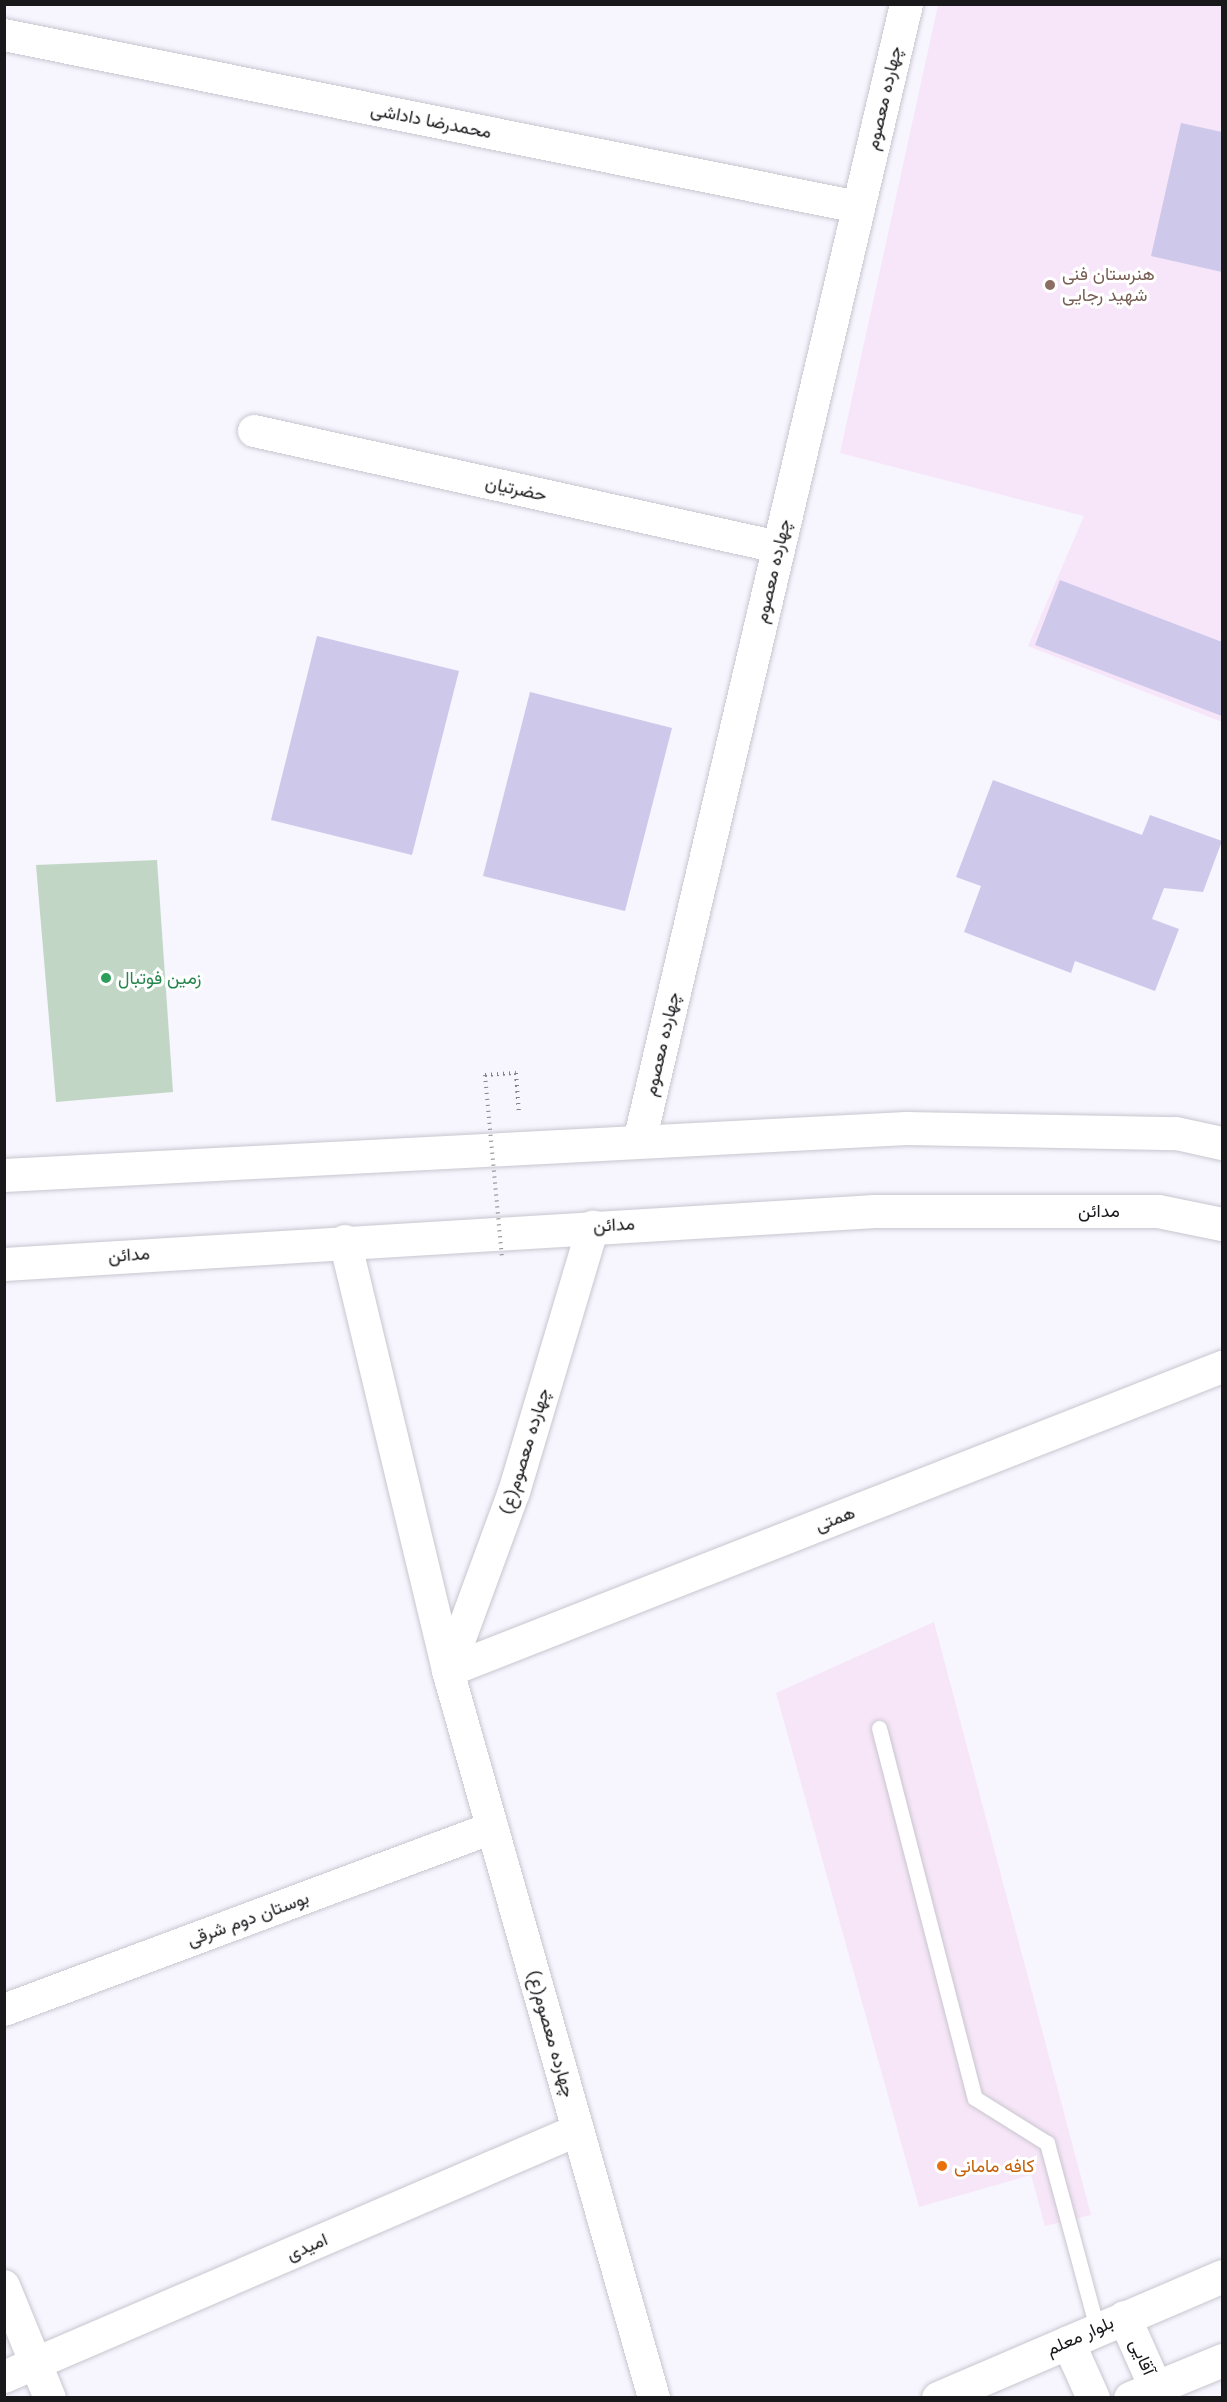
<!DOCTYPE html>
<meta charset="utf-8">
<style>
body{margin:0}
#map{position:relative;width:1227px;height:2402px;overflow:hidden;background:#f7f5fe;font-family:"DM Sans",Vazirmatn,sans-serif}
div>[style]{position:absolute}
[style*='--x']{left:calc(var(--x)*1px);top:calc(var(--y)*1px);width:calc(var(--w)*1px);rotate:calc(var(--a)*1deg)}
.commercial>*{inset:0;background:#f7e6f8}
.education>*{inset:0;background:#f7e6f9}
.green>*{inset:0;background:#c2d6c6}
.building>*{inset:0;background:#cec8ea}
.path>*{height:4px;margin-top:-2px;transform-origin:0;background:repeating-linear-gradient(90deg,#838288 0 1.5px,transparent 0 6px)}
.roads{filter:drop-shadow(0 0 2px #c8c6cf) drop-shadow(0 0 2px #c8c6cf)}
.lane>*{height:15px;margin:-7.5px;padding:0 7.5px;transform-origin:7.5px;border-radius:7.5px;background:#fff}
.street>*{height:32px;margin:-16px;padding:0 16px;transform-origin:16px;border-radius:16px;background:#fff}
.secondary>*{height:33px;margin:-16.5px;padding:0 16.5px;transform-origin:16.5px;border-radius:16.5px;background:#fff}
.primary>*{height:33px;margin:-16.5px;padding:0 16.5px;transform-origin:16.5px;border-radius:16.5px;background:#fff}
.path-bridge>*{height:4px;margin-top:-2px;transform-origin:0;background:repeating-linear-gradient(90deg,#838288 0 1.5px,transparent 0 6px)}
.dots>*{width:16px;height:16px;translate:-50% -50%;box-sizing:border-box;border:3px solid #fff;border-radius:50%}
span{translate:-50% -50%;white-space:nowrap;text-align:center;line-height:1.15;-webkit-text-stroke:6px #fff;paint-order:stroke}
.street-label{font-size:18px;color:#19181b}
.education-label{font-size:18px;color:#785e54}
.left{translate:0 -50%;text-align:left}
.leisure-label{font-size:18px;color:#27864d}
.food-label{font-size:18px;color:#c56008}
.frame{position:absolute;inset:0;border:6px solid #19181b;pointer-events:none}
</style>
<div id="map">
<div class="commercial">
<i style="clip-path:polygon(934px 1622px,1091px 2215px,1045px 2226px,1031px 2175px,919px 2207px,776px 1693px)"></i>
</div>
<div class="education">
<i style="clip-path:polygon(938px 5px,1222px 5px,1222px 722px,1028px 646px,1084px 516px,840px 453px)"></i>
</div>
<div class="green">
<i style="clip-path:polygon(157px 860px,173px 1092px,56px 1102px,36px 865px)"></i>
</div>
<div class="building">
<i style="clip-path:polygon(1181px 123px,1222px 132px,1222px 272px,1151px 256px)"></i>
<i style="clip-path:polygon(1060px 580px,1222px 642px,1222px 716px,1035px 645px)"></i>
<i style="clip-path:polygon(317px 636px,459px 671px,412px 855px,271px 820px)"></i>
<i style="clip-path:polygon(530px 692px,672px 728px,625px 911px,483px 876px)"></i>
<i style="clip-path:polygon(993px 780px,1142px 835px,1150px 815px,1222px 841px,1203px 892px,1164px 888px,1152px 919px,1179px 929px,1155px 991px,1075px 961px,1071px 973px,964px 932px,981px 886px,956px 877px)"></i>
</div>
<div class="path">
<i style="--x:485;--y:1075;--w:31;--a:-4"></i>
<i style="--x:516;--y:1073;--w:40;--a:85.7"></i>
</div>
<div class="roads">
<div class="lane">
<i style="--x:879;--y:1728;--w:382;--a:75.5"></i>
<i style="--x:975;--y:2098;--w:85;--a:32"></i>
<i style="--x:1047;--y:2143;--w:192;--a:74.9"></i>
</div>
<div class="street">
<i style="--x:4;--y:35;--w:871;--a:11.39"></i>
<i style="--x:254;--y:431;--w:537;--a:12.48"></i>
<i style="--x:345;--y:1241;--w:442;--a:76.5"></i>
<i style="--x:448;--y:1671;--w:756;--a:74.18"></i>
<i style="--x:448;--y:1671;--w:832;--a:-21.44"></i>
<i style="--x:448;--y:1671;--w:191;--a:-69.8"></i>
<i style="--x:514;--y:1492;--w:277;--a:-73.4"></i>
<i style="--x:4;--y:2010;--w:521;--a:-20.45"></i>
<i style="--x:4;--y:2286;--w:121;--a:67.7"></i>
<i style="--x:4;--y:2377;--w:625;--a:-23.28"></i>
</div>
<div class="secondary">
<i style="--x:640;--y:1137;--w:1164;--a:-76.79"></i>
<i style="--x:1124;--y:2317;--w:89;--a:66"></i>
<i style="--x:1068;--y:2342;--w:61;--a:65.9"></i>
</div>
<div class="primary">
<i style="--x:4;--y:1175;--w:903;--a:-2.98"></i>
<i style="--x:906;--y:1128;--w:270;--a:1.1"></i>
<i style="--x:1176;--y:1133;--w:47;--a:12.3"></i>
<i style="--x:4;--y:1264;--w:872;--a:-3.49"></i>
<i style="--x:874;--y:1211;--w:284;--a:0"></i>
<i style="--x:1158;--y:1211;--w:65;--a:11.5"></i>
<i style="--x:938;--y:2398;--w:309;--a:-23.2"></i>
<i style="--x:1130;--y:2398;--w:100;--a:-22.4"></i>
</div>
</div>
<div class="path-bridge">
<i style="--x:485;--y:1075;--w:184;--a:84.7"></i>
</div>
<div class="dots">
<i style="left:1050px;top:285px;background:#8d6e63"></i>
<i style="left:106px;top:978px;background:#2e9e5b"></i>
<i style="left:942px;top:2166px;background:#e8710a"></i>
</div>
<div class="street-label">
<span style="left:884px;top:98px;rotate:-77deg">چهارده معصوم</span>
<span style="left:431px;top:121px;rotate:11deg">محمدرضا داداشی</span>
<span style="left:516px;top:489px;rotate:12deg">حضرتیان</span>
<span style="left:773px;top:571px;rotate:-77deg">چهارده معصوم</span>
<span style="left:662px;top:1044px;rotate:-77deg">چهارده معصوم</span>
<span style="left:1099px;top:1211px">مدائن</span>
<span style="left:614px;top:1225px;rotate:-3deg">مدائن</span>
<span style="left:129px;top:1255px;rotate:-4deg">مدائن</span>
<span style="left:525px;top:1451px;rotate:-73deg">چهارده معصوم(ع)</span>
<span style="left:835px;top:1519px;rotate:-21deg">همتی</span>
<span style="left:248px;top:1919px;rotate:-20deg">بوستان دوم شرقی</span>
<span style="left:551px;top:2034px;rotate:74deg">چهارده معصوم(ع)</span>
<span style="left:307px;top:2247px;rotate:-23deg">امیدی</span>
<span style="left:1080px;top:2336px;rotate:-24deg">بلوار معلم</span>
<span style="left:1142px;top:2357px;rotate:66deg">آقایی</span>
</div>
<div class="education-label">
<span class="left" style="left:1062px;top:285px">هنرستان فنی<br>شهید رجایی</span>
</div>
<div class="leisure-label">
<span class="left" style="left:118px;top:978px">زمین فوتبال</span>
</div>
<div class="food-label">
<span class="left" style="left:954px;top:2166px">کافه مامانی</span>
</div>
<div class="frame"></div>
</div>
